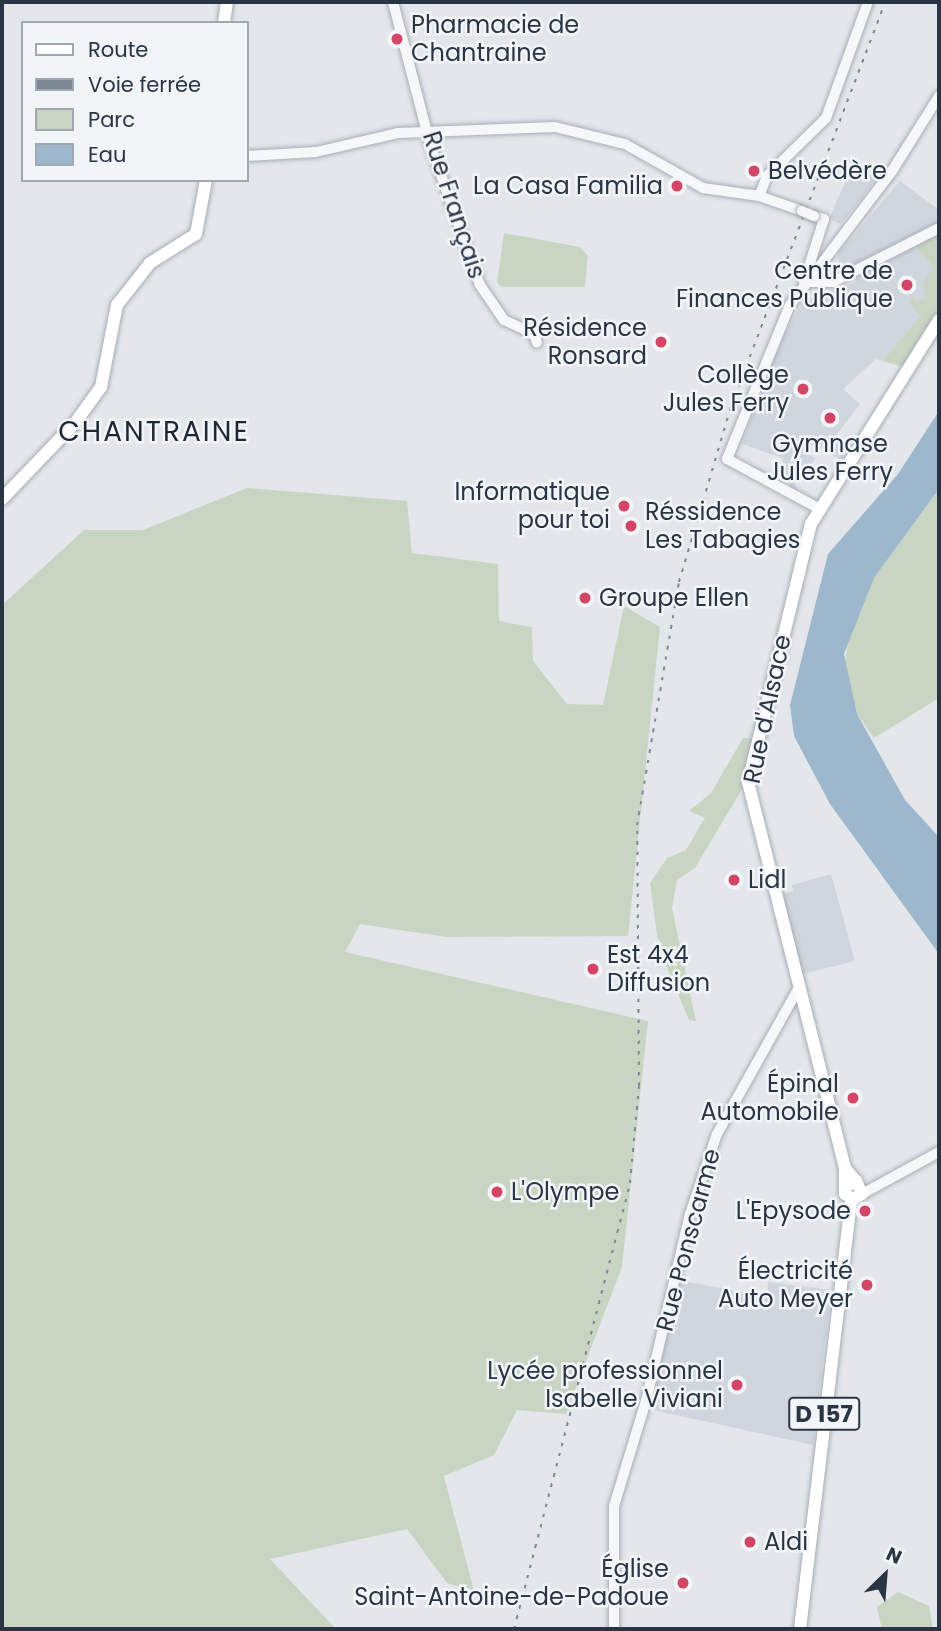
<!DOCTYPE html>
<meta charset="utf-8">
<style>
body{margin:0}
#map{position:relative;width:941px;height:1631px;overflow:hidden;background:#e3e7eb;font-family:Poppins,sans-serif}
div>[style]{position:absolute}
[style*='--x']{left:calc(var(--x)*1px);top:calc(var(--y)*1px);width:calc(var(--w)*1px);rotate:calc(var(--a)*1deg)}
.built>*{inset:0;background:#d0d6dd}
.green>*{inset:0;background:#c9d5c3}
.water>*{inset:0;background:#9db7cc}
.roads{filter:drop-shadow(0 0 2px #a8aeb6) drop-shadow(0 0 2px #a8aeb6)}
.minor>*{height:10px;margin:-5px;padding:0 5px;transform-origin:5px;border-radius:5px;background:#f6f7f9}
.major>*{height:12px;margin:-6px;padding:0 6px;transform-origin:6px;border-radius:6px;background:#fff}
.rail>*{height:2px;margin-top:-1px;transform-origin:0;background:repeating-linear-gradient(90deg,#7b8795 0 3.5px,transparent 0 10.5px)}
.bridges{filter:drop-shadow(0 0 2px #a8aeb6) drop-shadow(0 0 2px #a8aeb6)}
.minor-bridge>*{height:10px;margin:-5px;padding:0 5px;transform-origin:5px;border-radius:5px;background:#f6f7f9}
.dots>*{width:19px;height:19px;translate:-50% -50%;box-sizing:border-box;border:4px solid #f2f5f8;border-radius:50%}
span{translate:-50% -50%;white-space:nowrap;text-align:center;line-height:1.15;-webkit-text-stroke:5px #f2f5f8;paint-order:stroke}
.shield-label span{padding:2px 5px;background:#f2f5f8;border:2px solid;border-radius:5px;-webkit-text-stroke-width:0}
.shield-label{font-size:23px;color:#2a3544;font-weight:700}
.poi-label{font-size:24px;color:#2a3544}
.left{translate:0 -50%;text-align:left}
.right{translate:-100% -50%;text-align:right}
.street-label{font-size:24px;color:#2a3544}
.quarter-label{font-size:28px;color:#1c2635;letter-spacing:2px}
.frame{position:absolute;inset:0;border:4px solid #2a3544;pointer-events:none}
.legend{position:absolute;left:21px;top:21px;width:228px;height:161px;box-sizing:border-box;background:#f2f5f8;border:2px solid #a2a8b0;margin:0;padding:9px 12px;list-style:none;font-size:21px;color:#2a3544}
.legend li{display:flex;align-items:center;gap:14px;height:35px}
.legend b{width:35px;border:2px solid #a2a8b0}
.north{position:absolute;left:850px;top:1540px;width:70px;height:70px;-webkit-text-stroke:5px #f2f5f8;paint-order:stroke;rotate:25deg;font-size:19px;font-weight:700;line-height:28px;text-align:center;color:#2a3544}
.north::after{content:'';display:block;margin:auto;width:24px;height:32px;background:#2a3544;clip-path:polygon(50% 0,100% 100%,50% 72%,0 100%)}
</style>
<div id="map">
<div class="built">
<i style="clip-path:polygon(852px 166px,878px 177px,841px 224px,829px 219px)"></i>
<i style="clip-path:polygon(900px 181px,939px 210px,939px 223px,850px 266px,839px 264px,838px 254px)"></i>
<i style="clip-path:polygon(939px 235px,939px 311px,903px 367px,876px 359px,843px 389px,860px 404px,834px 438px,848px 448px,842px 460px,809px 443px,804px 451px,816px 459px,794px 479px,798px 492px,790px 487px,782px 458px,742px 444px,783px 337px,804px 300px,856px 282px,856px 276px)"></i>
<i style="clip-path:polygon(831px 874px,855px 961px,802px 974px,781px 895px,793px 891px,792px 885px)"></i>
<i style="clip-path:polygon(678px 1280px,768px 1297px,768px 1282px,831px 1290px,813px 1445px,648px 1409px)"></i>
</div>
<div class="green">
<i style="clip-path:polygon(504px 233px,580px 247px,588px 256px,585px 287px,502px 287px,497px 283px)"></i>
<i style="clip-path:polygon(939px 235px,939px 311px,903px 367px,883px 361px,920px 317px,909px 301px,913px 296px,915px 302px,926px 299px,923px 282px,934px 267px,914px 245px)"></i>
<i style="clip-path:polygon(247px 488px,407px 501px,412px 553px,498px 564px,499px 621px,532px 627px,533px 661px,567px 704px,603px 705px,624px 606px,660px 627px,628px 936px,446px 937px,360px 924px,345px 952px,648px 1021px,622px 1267px,566px 1414px,517px 1410px,494px 1455px,444px 1476px,474px 1591px,447px 1583px,407px 1529px,270px 1559px,336px 1629px,2px 1629px,2px 605px,84px 530px,143px 530px)"></i>
<i style="clip-path:polygon(939px 489px,939px 698px,874px 738px,857px 714px,844px 670px,850px 629px,874px 578px)"></i>
<i style="clip-path:polygon(743px 738px,753px 738px,742px 789px,695px 868px,677px 880px,672px 908px,696px 1021px,689px 1020px,659px 949px,650px 883px,667px 858px,686px 850px,705px 818px,689px 811px,711px 793px)"></i>
<i style="clip-path:polygon(898px 1592px,929px 1606px,933px 1629px,882px 1629px,877px 1607px)"></i>
</div>
<div class="water">
<i style="clip-path:polygon(939px 411px,939px 489px,874px 578px,844px 654px,857px 714px,905px 800px,939px 837px,939px 954px,830px 804px,794px 736px,790px 705px,828px 554px,898px 474px)"></i>
</div>
<div class="roads">
<div class="minor">
<i style="--x:393;--y:2;--w:147;--a:75.4"></i>
<i style="--x:430;--y:144;--w:150;--a:70.5"></i>
<i style="--x:480;--y:285;--w:42;--a:55.6"></i>
<i style="--x:504;--y:320;--w:33;--a:25"></i>
<i style="--x:534;--y:334;--w:9;--a:72"></i>
<i style="--x:247;--y:156;--w:69;--a:-3.3"></i>
<i style="--x:316;--y:152;--w:84;--a:-13"></i>
<i style="--x:398;--y:133;--w:157;--a:-2.2"></i>
<i style="--x:555;--y:127;--w:72;--a:13.7"></i>
<i style="--x:625;--y:144;--w:90;--a:29.4"></i>
<i style="--x:703;--y:188;--w:57;--a:8.1"></i>
<i style="--x:759;--y:196;--w:46;--a:19.2"></i>
<i style="--x:759;--y:196;--w:22;--a:-68"></i>
<i style="--x:767;--y:176;--w:83;--a:-44.5"></i>
<i style="--x:826;--y:118;--w:123;--a:-70.1"></i>
<i style="--x:804;--y:282;--w:29;--a:0"></i>
<i style="--x:833;--y:282;--w:119;--a:-27"></i>
<i style="--x:804;--y:282;--w:66;--a:-72.4"></i>
<i style="--x:824;--y:219;--w:10;--a:-163"></i>
<i style="--x:818;--y:508;--w:103;--a:-151.7"></i>
<i style="--x:727;--y:459;--w:166;--a:-67.8"></i>
<i style="--x:790;--y:305;--w:168;--a:-52.7"></i>
<i style="--x:892;--y:171;--w:89;--a:-57.9"></i>
<i style="--x:862;--y:1194;--w:88;--a:-28.6"></i>
<i style="--x:614;--y:1629;--w:123;--a:-90"></i>
<i style="--x:614;--y:1506;--w:110;--a:-73.1"></i>
<i style="--x:646;--y:1401;--w:192;--a:-76.8"></i>
<i style="--x:690;--y:1214;--w:84;--a:-71.4"></i>
<i style="--x:717;--y:1134;--w:166;--a:-60.8"></i>
</div>
<div class="major">
<i style="--x:224;--y:23;--w:21;--a:-82"></i>
<i style="--x:2;--y:499;--w:105;--a:-46.2"></i>
<i style="--x:75;--y:423;--w:44;--a:-54.2"></i>
<i style="--x:101;--y:387;--w:84;--a:-79"></i>
<i style="--x:117;--y:305;--w:53;--a:-51.8"></i>
<i style="--x:150;--y:263;--w:54;--a:-32.2"></i>
<i style="--x:196;--y:234;--w:55;--a:-79.5"></i>
<i style="--x:845;--y:1168;--w:398;--a:-104.1"></i>
<i style="--x:748;--y:782;--w:266;--a:-76.3"></i>
<i style="--x:811;--y:524;--w:241;--a:-57.9"></i>
<i style="--x:845;--y:1187;--w:13;--a:-29"></i>
<i style="--x:856;--y:1181;--w:14;--a:65"></i>
<i style="--x:862;--y:1194;--w:9;--a:148"></i>
<i style="--x:854;--y:1199;--w:10;--a:-151"></i>
<i style="--x:845;--y:1194;--w:26;--a:-90"></i>
<i style="--x:845;--y:1168;--w:17;--a:50"></i>
<i style="--x:800;--y:1629;--w:433;--a:-83.2"></i>
</div>
</div>
<div class="rail">
<i style="--x:514;--y:1629;--w:461;--a:-75.4"></i>
<i style="--x:630;--y:1183;--w:97;--a:-84.7"></i>
<i style="--x:639;--y:1086;--w:261;--a:-90.4"></i>
<i style="--x:637;--y:825;--w:247;--a:-80.2"></i>
<i style="--x:679;--y:582;--w:184;--a:-73.5"></i>
<i style="--x:731;--y:406;--w:432;--a:-69.1"></i>
</div>
<div class="bridges">
<div class="minor-bridge">
<i style="--x:802;--y:211;--w:13;--a:23"></i>
</div>
</div>
<div class="dots">
<i style="left:397px;top:39px;background:#d34564"></i>
<i style="left:754px;top:171px;background:#d34564"></i>
<i style="left:677px;top:186px;background:#d34564"></i>
<i style="left:907px;top:285px;background:#d34564"></i>
<i style="left:661px;top:342px;background:#d34564"></i>
<i style="left:803px;top:389px;background:#d34564"></i>
<i style="left:830px;top:418px;background:#d34564"></i>
<i style="left:624px;top:506px;background:#d34564"></i>
<i style="left:631px;top:526px;background:#d34564"></i>
<i style="left:585px;top:598px;background:#d34564"></i>
<i style="left:734px;top:880px;background:#d34564"></i>
<i style="left:593px;top:969px;background:#d34564"></i>
<i style="left:853px;top:1098px;background:#d34564"></i>
<i style="left:497px;top:1192px;background:#d34564"></i>
<i style="left:865px;top:1211px;background:#d34564"></i>
<i style="left:867px;top:1285px;background:#d34564"></i>
<i style="left:737px;top:1385px;background:#d34564"></i>
<i style="left:750px;top:1542px;background:#d34564"></i>
<i style="left:683px;top:1583px;background:#d34564"></i>
</div>
<div class="shield-label">
<span style="left:824px;top:1414px">D 157</span>
</div>
<div class="poi-label">
<span class="left" style="left:411px;top:39px">Pharmacie de<br>Chantraine</span>
<span class="left" style="left:768px;top:171px">Belvédère</span>
<span class="right" style="left:663px;top:186px">La Casa Familia</span>
<span class="right" style="left:893px;top:285px">Centre de<br>Finances Publique</span>
<span class="right" style="left:647px;top:342px">Résidence<br>Ronsard</span>
<span class="right" style="left:789px;top:389px">Collège<br>Jules Ferry</span>
<span style="left:830px;top:458px">Gymnase<br>Jules Ferry</span>
<span class="right" style="left:610px;top:506px">Informatique<br>pour toi</span>
<span class="left" style="left:645px;top:526px">Réssidence<br>Les Tabagies</span>
<span class="left" style="left:599px;top:598px">Groupe Ellen</span>
<span class="left" style="left:748px;top:880px">Lidl</span>
<span class="left" style="left:607px;top:969px">Est 4x4<br>Diffusion</span>
<span class="right" style="left:839px;top:1098px">Épinal<br>Automobile</span>
<span class="left" style="left:511px;top:1192px">L'Olympe</span>
<span class="right" style="left:851px;top:1211px">L'Epysode</span>
<span class="right" style="left:853px;top:1285px">Électricité<br>Auto Meyer</span>
<span class="right" style="left:723px;top:1385px">Lycée professionnel<br>Isabelle Viviani</span>
<span class="left" style="left:764px;top:1542px">Aldi</span>
<span class="right" style="left:669px;top:1583px">Église<br>Saint-Antoine-de-Padoue</span>
</div>
<div class="street-label">
<span style="left:454px;top:205px;rotate:72deg">Rue Français</span>
<span style="left:767px;top:709px;rotate:-78deg">Rue d'Alsace</span>
<span style="left:688px;top:1240px;rotate:-75deg">Rue Ponscarme</span>
</div>
<div class="quarter-label">
<span style="left:154px;top:432px">CHANTRAINE</span>
</div>
<div class="frame"></div>
<ul class="legend">
<li><b style="height:9px;background:#fff"></b>Route</li>
<li><b style="height:9px;background:#7b8795"></b>Voie ferrée</li>
<li><b style="height:19px;background:#c9d5c3"></b>Parc</li>
<li><b style="height:19px;background:#9db7cc"></b>Eau</li>
</ul>
<div class="north">N</div>
</div>
